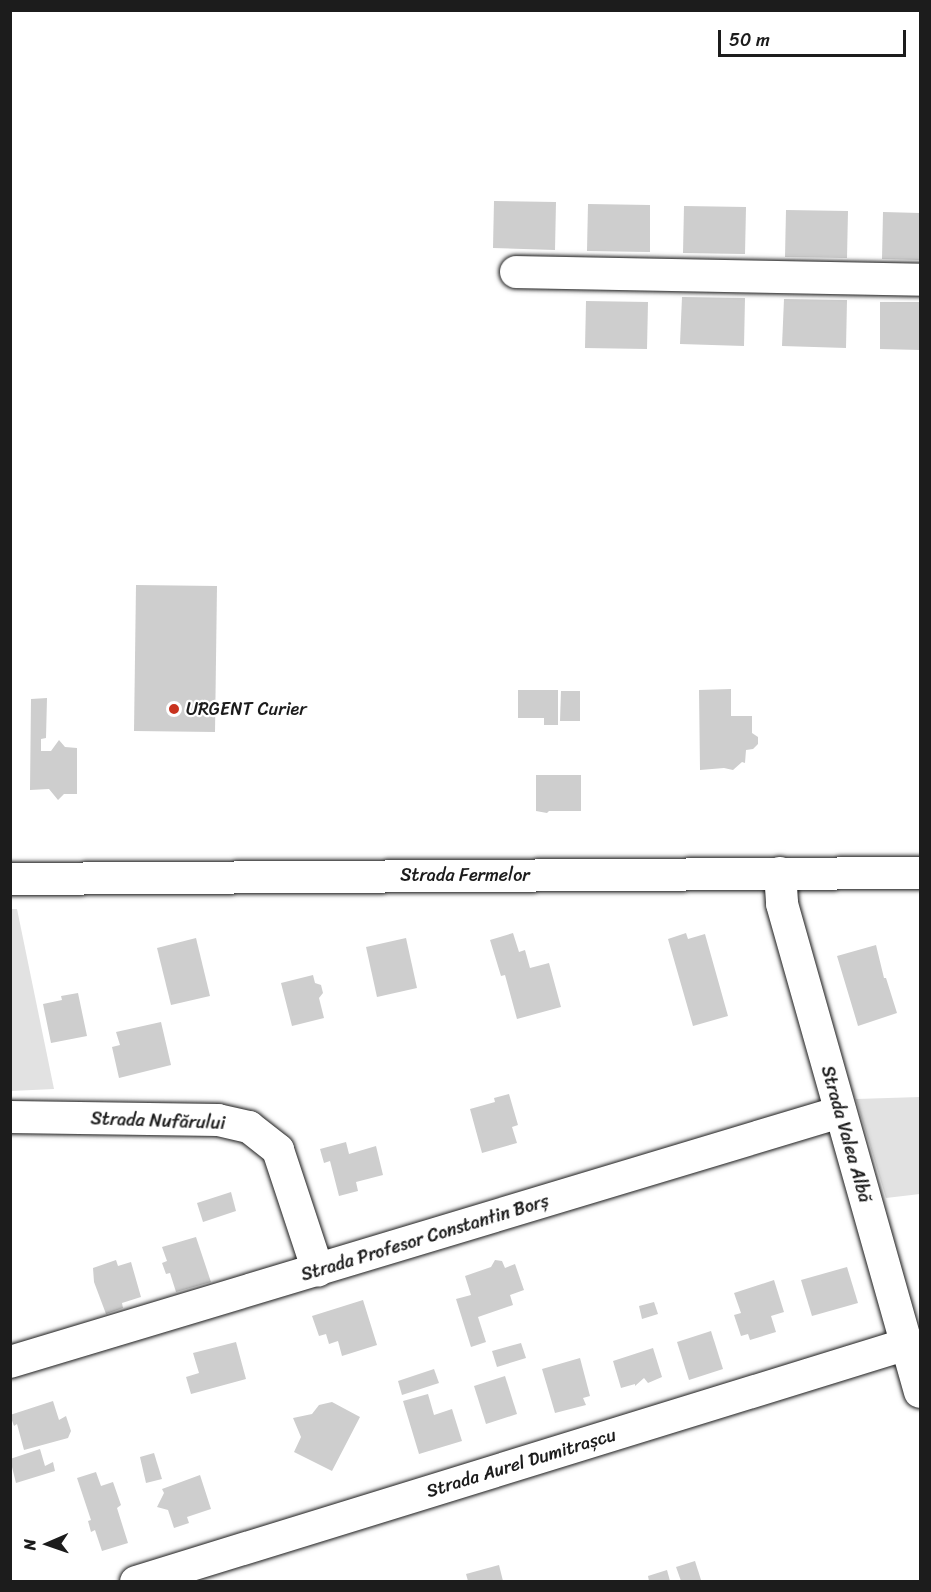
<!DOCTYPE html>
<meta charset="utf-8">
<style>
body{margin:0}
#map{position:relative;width:931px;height:1592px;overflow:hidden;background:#fff;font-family:Sriracha,sans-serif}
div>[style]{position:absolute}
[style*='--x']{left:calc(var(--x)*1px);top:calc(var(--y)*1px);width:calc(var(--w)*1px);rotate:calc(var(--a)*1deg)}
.green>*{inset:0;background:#e2e2e2}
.building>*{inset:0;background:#cecece}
.roads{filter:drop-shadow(0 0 2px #1c1c1c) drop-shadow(0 0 2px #1c1c1c)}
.minor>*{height:32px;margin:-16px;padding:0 16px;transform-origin:16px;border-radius:16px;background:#fff}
.dots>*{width:16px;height:16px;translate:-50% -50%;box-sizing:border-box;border:3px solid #fff;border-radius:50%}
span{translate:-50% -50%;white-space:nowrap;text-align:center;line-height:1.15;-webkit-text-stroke:4.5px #fff;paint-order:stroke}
.poi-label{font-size:18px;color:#1c1c1c}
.left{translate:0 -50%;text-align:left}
.street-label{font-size:18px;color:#1c1c1c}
.frame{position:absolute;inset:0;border:12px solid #1c1c1c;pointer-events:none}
.north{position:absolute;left:18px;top:1514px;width:60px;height:60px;-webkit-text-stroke:4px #fff;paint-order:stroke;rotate:268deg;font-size:16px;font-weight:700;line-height:24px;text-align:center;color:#1c1c1c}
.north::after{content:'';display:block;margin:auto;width:21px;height:27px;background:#1c1c1c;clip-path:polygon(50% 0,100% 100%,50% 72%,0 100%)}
.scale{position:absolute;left:718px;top:30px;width:188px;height:27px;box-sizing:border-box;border:3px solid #1c1c1c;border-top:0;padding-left:8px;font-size:18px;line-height:21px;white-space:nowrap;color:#1c1c1c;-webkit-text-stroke:4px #fff;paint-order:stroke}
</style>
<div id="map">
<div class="green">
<i style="clip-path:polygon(10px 909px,17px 909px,54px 1089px,11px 1091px)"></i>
<i style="clip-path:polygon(920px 1097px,920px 1194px,886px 1198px,856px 1099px)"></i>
</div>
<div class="building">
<i style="clip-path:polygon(494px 201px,556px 202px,555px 250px,493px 248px)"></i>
<i style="clip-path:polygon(588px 204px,650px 205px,650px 252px,587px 251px)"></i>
<i style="clip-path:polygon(684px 206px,746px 207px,745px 254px,683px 253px)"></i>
<i style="clip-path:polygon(786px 210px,848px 211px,847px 258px,785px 257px)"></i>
<i style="clip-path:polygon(883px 212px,920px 213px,920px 260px,882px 259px)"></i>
<i style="clip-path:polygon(682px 297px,745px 298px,744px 346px,680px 344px)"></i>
<i style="clip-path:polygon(784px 299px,847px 300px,846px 348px,782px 346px)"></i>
<i style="clip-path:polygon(586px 301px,648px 302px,647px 349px,585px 348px)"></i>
<i style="clip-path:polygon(880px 302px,920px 302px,920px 350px,880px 349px)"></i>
<i style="clip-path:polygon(136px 585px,217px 586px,215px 732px,134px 731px)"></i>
<i style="clip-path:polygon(731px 689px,731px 716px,752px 716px,752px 733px,758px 737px,758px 744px,753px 749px,746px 750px,745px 763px,742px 762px,733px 770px,724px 768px,700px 770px,699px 690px)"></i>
<i style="clip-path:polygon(518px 690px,558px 690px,558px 725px,544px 725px,544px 718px,518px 718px)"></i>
<i style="clip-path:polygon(561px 691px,580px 691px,580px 721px,560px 721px)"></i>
<i style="clip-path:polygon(47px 698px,46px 738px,41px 739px,41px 751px,51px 751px,59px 740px,65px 747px,77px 748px,77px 794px,64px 794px,58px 800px,49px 789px,30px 790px,31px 699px)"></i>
<i style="clip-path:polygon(536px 775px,581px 775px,581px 811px,549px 811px,547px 813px,536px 811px)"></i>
<i style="clip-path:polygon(513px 933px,519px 952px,525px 950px,530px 968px,549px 963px,561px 1007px,517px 1019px,505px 975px,501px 976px,490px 940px)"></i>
<i style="clip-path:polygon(686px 933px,688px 939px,705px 934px,728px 1016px,693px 1026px,668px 939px)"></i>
<i style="clip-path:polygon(196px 938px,210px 996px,171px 1005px,157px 948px)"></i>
<i style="clip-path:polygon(406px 938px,417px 988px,377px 997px,366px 947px)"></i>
<i style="clip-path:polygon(876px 945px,884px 978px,886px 978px,897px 1013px,858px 1026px,837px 956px)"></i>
<i style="clip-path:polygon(313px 975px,315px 983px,321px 985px,323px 993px,319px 998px,324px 1018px,292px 1026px,281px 983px)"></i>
<i style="clip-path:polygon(78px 993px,87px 1036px,51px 1043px,43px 1004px,62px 1000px,61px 996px)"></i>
<i style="clip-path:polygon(161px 1022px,171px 1065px,119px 1078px,112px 1047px,120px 1045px,116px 1032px)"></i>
<i style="clip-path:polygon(509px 1094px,518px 1125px,512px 1127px,517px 1143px,482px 1153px,470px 1109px,495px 1102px,494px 1098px)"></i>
<i style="clip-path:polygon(346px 1142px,349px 1154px,376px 1146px,383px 1175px,356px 1182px,358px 1191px,339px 1196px,330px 1161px,324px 1163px,320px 1149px)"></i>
<i style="clip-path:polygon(231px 1192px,236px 1211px,203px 1222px,197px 1203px)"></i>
<i style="clip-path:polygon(196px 1237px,211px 1282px,176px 1292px,170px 1273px,166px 1274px,162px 1263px,167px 1261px,162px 1247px)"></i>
<i style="clip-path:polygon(116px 1260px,118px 1266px,131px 1262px,141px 1297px,122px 1303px,123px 1308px,106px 1314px,94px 1282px,93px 1268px)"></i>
<i style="clip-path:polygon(495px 1260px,502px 1261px,505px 1268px,515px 1264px,524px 1290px,510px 1295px,513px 1305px,478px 1317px,486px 1342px,471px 1347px,456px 1299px,471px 1295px,465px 1276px,491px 1267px)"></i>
<i style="clip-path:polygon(847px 1267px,858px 1303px,812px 1316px,801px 1280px)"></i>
<i style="clip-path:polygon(774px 1280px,784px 1312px,771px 1316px,776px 1332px,750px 1340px,748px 1334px,741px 1336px,734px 1315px,741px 1313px,734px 1293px)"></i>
<i style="clip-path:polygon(363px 1300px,377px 1345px,342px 1356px,338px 1341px,329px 1344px,326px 1334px,319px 1336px,312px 1316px)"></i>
<i style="clip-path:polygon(654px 1302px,658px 1314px,642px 1319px,639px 1306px)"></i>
<i style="clip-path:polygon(711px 1331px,723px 1369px,689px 1380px,677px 1342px)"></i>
<i style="clip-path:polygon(236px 1342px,246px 1379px,191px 1394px,186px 1377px,199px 1373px,193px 1353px)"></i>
<i style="clip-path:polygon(521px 1343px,526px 1358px,497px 1367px,492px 1351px)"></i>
<i style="clip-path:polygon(653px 1348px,662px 1377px,648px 1383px,644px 1378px,635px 1386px,635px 1384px,621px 1388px,613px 1361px)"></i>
<i style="clip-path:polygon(580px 1358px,590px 1396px,583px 1398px,586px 1405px,555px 1413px,542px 1369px)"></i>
<i style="clip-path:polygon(434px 1369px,439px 1383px,402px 1395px,398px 1381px)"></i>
<i style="clip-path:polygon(505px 1376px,517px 1414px,486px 1424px,474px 1386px)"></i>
<i style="clip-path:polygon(428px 1394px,434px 1415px,452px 1409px,462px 1441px,419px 1454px,403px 1401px)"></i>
<i style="clip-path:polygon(53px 1401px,59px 1420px,66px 1416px,71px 1431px,68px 1438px,24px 1450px,17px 1424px,14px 1426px,10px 1415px)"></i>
<i style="clip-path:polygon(332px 1402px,360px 1417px,332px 1471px,294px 1452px,301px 1437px,293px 1418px,312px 1414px,319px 1405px)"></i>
<i style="clip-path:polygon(40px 1449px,45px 1466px,53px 1462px,55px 1471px,16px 1483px,10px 1459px)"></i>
<i style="clip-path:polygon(154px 1453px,162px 1479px,146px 1483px,140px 1457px)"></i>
<i style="clip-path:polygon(96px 1472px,101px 1486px,113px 1482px,121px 1505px,117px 1508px,128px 1543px,102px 1551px,95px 1530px,91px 1532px,88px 1521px,91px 1520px,77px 1478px)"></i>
<i style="clip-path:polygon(200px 1475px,211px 1509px,187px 1517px,189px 1523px,174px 1528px,168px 1510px,157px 1507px,164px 1493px,162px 1489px)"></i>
<i style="clip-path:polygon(695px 1561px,701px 1580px,681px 1581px,676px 1567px)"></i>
<i style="clip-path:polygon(499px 1565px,503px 1581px,468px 1581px,466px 1574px)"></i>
<i style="clip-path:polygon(667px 1570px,670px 1581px,649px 1581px,648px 1576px)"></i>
</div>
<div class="roads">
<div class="minor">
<i style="--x:516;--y:272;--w:404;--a:1.1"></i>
<i style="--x:780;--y:873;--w:31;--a:86"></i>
<i style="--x:782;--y:904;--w:507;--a:74.21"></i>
<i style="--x:10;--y:879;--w:910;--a:-0.38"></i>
<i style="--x:10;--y:1117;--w:208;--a:0.8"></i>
<i style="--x:218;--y:1120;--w:32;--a:13"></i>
<i style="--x:249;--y:1127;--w:37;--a:38"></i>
<i style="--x:278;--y:1150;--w:127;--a:71.7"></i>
<i style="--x:10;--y:1362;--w:867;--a:-16.76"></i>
<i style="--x:136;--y:1582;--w:807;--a:-17.15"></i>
<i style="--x:907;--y:1344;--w:13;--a:9"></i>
</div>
</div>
<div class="dots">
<i style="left:174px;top:709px;background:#c8321e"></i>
</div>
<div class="poi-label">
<span class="left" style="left:186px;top:709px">URGENT Curier</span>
</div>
<div class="street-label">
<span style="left:465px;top:875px">Strada Fermelor</span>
<span style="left:158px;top:1121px;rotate:2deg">Strada Nufărului</span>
<span style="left:846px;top:1134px;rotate:74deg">Strada Valea Albă</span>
<span style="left:425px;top:1238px;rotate:-17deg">Strada Profesor Constantin Borș</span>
<span style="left:521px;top:1463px;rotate:-17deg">Strada Aurel Dumitrașcu</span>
</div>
<div class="frame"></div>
<div class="north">N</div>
<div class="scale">50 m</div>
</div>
